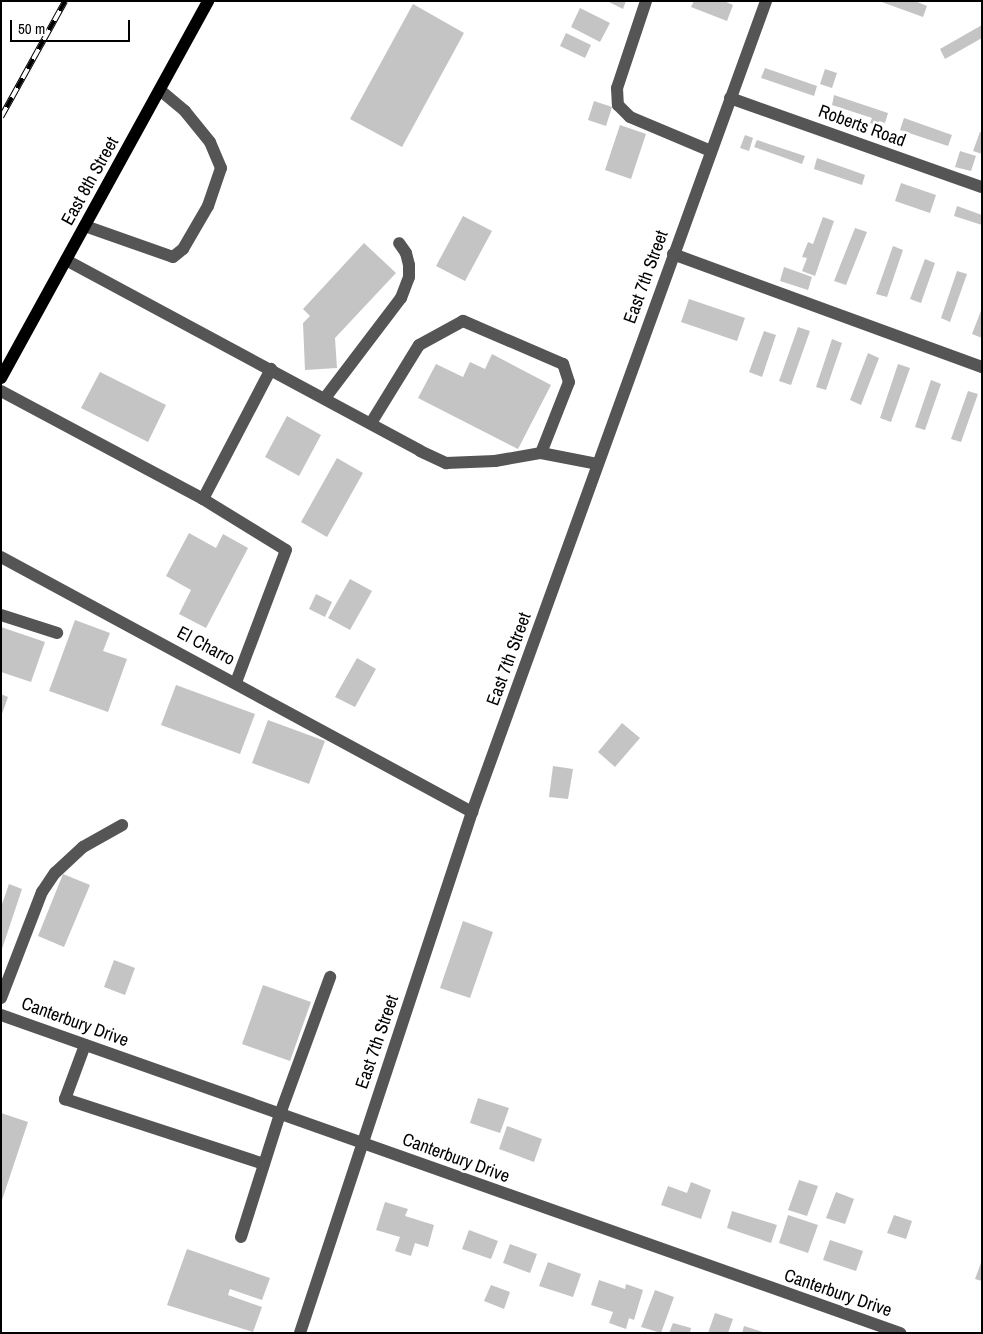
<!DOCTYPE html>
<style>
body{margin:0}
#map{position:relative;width:983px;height:1334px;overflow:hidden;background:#fff;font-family:"Archivo Narrow",sans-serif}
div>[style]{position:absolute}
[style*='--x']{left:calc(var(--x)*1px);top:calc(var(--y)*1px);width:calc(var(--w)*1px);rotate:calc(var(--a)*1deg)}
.building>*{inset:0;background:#c4c4c4}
.minor>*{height:12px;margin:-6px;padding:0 6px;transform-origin:6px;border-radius:6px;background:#555}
.major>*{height:12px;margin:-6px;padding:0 6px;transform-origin:6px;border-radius:6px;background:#000}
.rail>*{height:5.5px;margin-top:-2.75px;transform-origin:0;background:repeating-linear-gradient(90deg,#fff 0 11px,#000 0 22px);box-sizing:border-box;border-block:1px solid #000}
span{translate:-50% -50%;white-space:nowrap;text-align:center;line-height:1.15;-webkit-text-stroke:5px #fff;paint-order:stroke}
.street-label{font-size:18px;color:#000}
.frame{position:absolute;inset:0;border:2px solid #000;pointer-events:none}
.scale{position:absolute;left:10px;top:20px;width:120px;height:22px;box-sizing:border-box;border:2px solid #000;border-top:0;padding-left:6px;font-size:15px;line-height:18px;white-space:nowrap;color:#000;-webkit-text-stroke:4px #fff;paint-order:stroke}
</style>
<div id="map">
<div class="building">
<i style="clip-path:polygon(607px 1px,626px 1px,623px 9px)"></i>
<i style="clip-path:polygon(694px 1px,724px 1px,733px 5px,727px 21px,691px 7px)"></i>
<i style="clip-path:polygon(879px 1px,915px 1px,927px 6px,923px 17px)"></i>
<i style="clip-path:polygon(413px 4px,464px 33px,402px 147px,350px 119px)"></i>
<i style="clip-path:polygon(580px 8px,610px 23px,600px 42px,571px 27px)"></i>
<i style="clip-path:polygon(982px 25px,982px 38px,945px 59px,940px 49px)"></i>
<i style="clip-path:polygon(566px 33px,591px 45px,585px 58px,560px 46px)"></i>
<i style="clip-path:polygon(765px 68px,817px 86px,814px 96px,761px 78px)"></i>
<i style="clip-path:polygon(825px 69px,837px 73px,832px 88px,820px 84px)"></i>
<i style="clip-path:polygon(834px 95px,888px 113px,885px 123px,879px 121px,878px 126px,870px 123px,872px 118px,832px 105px)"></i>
<i style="clip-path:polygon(594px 101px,612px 107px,606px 126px,588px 120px)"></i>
<i style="clip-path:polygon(904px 118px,952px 135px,948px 146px,900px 130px)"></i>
<i style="clip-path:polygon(620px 125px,646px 134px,631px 179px,605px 170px)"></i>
<i style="clip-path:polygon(980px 132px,982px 132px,982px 154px,973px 151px)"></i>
<i style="clip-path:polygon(745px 135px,753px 138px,749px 151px,740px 148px)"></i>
<i style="clip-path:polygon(757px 140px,805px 156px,802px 164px,754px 147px)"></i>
<i style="clip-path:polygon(960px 151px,976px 156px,971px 171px,955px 167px)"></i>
<i style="clip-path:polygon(817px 158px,865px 175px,862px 185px,814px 169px)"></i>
<i style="clip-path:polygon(901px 183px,936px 195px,930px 213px,895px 201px)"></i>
<i style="clip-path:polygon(957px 206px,982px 215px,982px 225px,954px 216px)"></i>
<i style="clip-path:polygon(463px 216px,492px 231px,465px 281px,436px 266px)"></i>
<i style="clip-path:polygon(823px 217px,834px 221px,815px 276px,802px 271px,807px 258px,802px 257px,808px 242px,813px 244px)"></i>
<i style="clip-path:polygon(855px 228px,867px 232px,846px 285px,834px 281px)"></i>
<i style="clip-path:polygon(364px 243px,396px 273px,335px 338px,337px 368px,305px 370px,303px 323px,310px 316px,303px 309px)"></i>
<i style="clip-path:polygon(893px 246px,903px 250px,887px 297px,876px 294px)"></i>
<i style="clip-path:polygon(925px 259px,935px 263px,921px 303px,910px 299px)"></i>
<i style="clip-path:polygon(784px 267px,812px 277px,808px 290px,780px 281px)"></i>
<i style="clip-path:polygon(957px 271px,967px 274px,950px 322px,941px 318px)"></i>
<i style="clip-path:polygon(689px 299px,745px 318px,737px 341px,681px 322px)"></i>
<i style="clip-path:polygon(982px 308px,982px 338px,972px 334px)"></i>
<i style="clip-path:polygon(798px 327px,810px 331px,791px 385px,779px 381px)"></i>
<i style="clip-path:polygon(764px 331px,776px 335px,762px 377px,749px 372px)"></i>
<i style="clip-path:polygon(832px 339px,842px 343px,826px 390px,816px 387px)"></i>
<i style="clip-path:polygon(868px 353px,879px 358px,861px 405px,850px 400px)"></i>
<i style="clip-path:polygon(492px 354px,551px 385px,518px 449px,418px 398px,436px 364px,463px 377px,470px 362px,485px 369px)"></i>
<i style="clip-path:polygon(898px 364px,910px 368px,891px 422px,880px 418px)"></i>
<i style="clip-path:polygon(100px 372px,166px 405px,148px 442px,81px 408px)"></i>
<i style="clip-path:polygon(931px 380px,941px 384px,925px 430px,915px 427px)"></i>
<i style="clip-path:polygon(968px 391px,978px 394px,961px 442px,951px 439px)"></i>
<i style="clip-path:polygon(287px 416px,321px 435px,299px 476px,265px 457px)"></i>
<i style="clip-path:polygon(337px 458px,363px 473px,327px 537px,301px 522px)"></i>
<i style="clip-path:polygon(189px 533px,216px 548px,223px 534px,248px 548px,206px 628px,179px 614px,191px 590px,166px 576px)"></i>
<i style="clip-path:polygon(350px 579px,372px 591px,350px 630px,328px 618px)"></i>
<i style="clip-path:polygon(316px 594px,332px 602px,325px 617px,309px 609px)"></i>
<i style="clip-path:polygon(75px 620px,110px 633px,103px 651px,127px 659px,108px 712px,49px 691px)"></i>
<i style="clip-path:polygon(1px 627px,45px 642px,31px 682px,1px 672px)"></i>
<i style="clip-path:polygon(357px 658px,376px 669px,355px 707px,335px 697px)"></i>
<i style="clip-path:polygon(176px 685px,255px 714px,240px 754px,161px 725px)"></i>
<i style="clip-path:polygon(1px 694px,8px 697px,2px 714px,1px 714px)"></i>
<i style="clip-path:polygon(268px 720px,325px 741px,309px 784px,252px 763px)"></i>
<i style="clip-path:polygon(622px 723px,640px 738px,615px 767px,598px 752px)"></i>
<i style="clip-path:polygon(553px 766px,573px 769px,568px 799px,549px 797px)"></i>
<i style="clip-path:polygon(63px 874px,90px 885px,64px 947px,38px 936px)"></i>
<i style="clip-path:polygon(9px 884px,22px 889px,2px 949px,1px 907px)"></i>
<i style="clip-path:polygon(463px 921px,493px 932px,470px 998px,440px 988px)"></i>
<i style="clip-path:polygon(114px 960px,135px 968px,125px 995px,104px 987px)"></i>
<i style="clip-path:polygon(263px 985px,311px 1002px,290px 1061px,242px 1044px)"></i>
<i style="clip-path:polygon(478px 1098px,509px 1108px,500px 1133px,470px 1123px)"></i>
<i style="clip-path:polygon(1px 1113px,28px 1122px,2px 1200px,1px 1200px)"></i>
<i style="clip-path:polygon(507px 1126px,542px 1139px,534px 1162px,499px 1149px)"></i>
<i style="clip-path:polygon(799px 1180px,818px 1186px,807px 1216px,788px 1210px)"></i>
<i style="clip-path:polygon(691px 1182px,711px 1190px,701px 1219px,661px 1205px,668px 1186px,687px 1193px)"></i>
<i style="clip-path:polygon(836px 1192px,854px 1199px,845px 1224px,826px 1218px)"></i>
<i style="clip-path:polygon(385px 1202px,408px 1209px,405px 1216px,434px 1225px,428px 1247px,415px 1243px,411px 1256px,395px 1251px,400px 1237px,376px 1230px)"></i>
<i style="clip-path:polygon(732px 1211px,777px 1225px,771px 1243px,727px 1228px)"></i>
<i style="clip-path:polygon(788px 1215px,818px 1225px,808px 1253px,779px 1243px)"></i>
<i style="clip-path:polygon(894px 1215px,912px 1221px,906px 1239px,887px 1233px)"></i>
<i style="clip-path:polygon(469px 1230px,498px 1241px,491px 1259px,462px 1249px)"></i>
<i style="clip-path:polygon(830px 1240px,863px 1251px,856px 1271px,823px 1260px)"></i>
<i style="clip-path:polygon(510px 1244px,537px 1254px,530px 1273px,503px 1263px)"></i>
<i style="clip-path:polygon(187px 1249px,270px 1278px,262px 1300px,230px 1289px,228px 1295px,262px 1307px,253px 1332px,167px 1305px)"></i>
<i style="clip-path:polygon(982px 1260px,982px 1281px,975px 1279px)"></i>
<i style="clip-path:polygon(548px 1262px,581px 1274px,573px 1297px,539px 1286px)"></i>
<i style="clip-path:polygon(599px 1280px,625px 1289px,626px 1284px,643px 1290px,634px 1320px,629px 1318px,626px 1329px,609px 1323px,613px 1312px,591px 1305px)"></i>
<i style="clip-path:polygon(491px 1285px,510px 1292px,504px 1309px,484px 1301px)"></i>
<i style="clip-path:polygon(655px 1290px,674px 1297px,661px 1333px,641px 1327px)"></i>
<i style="clip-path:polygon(715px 1313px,733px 1319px,728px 1333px,708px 1333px)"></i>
<i style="clip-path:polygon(673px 1323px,691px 1328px,690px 1333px,669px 1333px)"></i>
<i style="clip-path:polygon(744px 1326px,763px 1332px,763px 1333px,742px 1333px)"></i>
</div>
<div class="minor">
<i style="--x:646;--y:1;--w:92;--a:108.4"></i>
<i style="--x:617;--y:88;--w:17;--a:87"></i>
<i style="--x:618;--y:105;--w:17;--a:45"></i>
<i style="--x:630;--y:117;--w:88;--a:22.8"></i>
<i style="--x:730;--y:98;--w:267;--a:19.5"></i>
<i style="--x:85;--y:226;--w:93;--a:19.4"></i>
<i style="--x:173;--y:257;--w:13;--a:-39"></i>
<i style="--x:183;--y:249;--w:50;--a:-59.8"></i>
<i style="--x:208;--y:206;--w:40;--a:-71.1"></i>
<i style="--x:221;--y:168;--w:28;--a:-113"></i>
<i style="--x:210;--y:142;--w:40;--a:-129"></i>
<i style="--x:185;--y:111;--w:33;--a:-140"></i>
<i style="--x:673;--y:254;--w:329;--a:20.1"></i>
<i style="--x:66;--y:260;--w:402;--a:28.3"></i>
<i style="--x:420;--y:451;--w:29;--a:25"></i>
<i style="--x:446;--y:463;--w:49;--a:-2.3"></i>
<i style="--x:495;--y:461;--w:47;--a:-9.9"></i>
<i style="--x:541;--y:453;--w:76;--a:-68.5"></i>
<i style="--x:569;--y:382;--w:19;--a:-108"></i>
<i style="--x:563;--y:364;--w:109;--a:-156.7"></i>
<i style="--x:463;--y:321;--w:50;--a:151.4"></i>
<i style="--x:419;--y:345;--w:92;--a:121.6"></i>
<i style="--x:1;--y:391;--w:229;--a:28.1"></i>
<i style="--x:203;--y:499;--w:97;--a:31.6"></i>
<i style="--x:286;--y:550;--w:141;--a:110.7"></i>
<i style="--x:325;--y:398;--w:126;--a:-52.8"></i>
<i style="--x:401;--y:298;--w:22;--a:-69"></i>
<i style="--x:409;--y:277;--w:12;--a:-90"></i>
<i style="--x:409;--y:265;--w:12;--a:-104"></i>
<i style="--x:406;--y:253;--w:12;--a:-125"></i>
<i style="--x:541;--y:453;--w:57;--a:11.1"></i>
<i style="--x:203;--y:499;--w:147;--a:-62.4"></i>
<i style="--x:1;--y:557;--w:536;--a:28.43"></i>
<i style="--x:1;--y:615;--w:59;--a:17.8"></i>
<i style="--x:1;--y:998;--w:114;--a:-68.9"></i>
<i style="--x:42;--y:892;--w:23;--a:-56"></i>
<i style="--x:55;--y:873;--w:38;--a:-43"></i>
<i style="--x:83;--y:847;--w:45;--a:-29.4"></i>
<i style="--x:1;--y:1015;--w:954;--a:19.48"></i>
<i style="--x:85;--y:1045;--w:58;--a:110.3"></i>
<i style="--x:65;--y:1099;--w:209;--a:18.1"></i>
<i style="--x:241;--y:1237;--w:129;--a:-72.4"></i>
<i style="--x:280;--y:1114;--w:146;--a:-69.9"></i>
<i style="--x:300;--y:1333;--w:549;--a:-71.73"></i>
<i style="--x:472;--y:812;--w:863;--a:-70.07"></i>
</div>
<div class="major">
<i style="--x:1;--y:378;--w:430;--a:-61.2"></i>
</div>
<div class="rail">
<i style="--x:1;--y:117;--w:132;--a:-61.1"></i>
</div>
<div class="street-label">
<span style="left:862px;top:126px;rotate:20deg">Roberts Road</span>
<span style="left:90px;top:181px;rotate:-61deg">East 8th Street</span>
<span style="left:646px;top:277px;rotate:-70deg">East 7th Street</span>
<span style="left:206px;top:646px;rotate:28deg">El Charro</span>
<span style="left:509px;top:659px;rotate:-70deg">East 7th Street</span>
<span style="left:75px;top:1022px;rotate:20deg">Canterbury Drive</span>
<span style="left:377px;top:1042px;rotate:-71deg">East 7th Street</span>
<span style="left:456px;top:1158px;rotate:20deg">Canterbury Drive</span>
<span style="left:838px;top:1293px;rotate:19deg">Canterbury Drive</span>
</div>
<div class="frame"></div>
<div class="scale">50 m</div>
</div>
